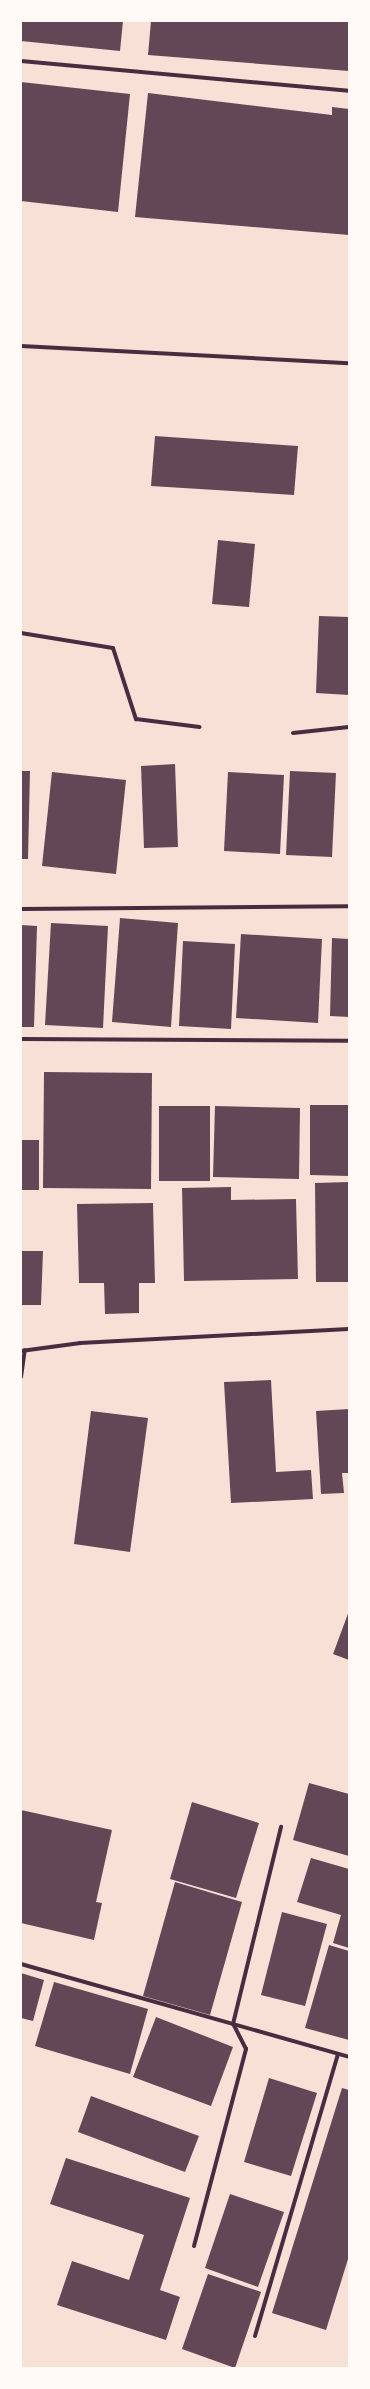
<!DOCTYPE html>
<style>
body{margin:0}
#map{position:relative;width:370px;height:2389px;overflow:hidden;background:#f7e1d7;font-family:"Source Sans 3",sans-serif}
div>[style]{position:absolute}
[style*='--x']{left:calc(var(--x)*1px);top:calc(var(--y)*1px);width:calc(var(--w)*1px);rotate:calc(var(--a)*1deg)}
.building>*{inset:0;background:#644757}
.minor>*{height:4px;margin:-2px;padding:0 2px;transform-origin:2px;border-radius:2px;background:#4a2c40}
span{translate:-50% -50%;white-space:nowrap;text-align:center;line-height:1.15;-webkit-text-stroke:3px #fffaf5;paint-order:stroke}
.frame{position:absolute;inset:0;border:22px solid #fffaf5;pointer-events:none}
</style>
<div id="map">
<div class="building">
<i style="clip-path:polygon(21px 21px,123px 21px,120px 51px,21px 41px)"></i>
<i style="clip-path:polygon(151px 21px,349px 21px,349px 71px,148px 55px)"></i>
<i style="clip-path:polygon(21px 82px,130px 94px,118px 212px,21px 201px)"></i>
<i style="clip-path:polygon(148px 93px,332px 115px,332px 107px,349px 109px,349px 235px,135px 217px)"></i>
<i style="clip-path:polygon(155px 436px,298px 446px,294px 495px,151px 486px)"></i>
<i style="clip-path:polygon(218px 540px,255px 544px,249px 607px,212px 604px)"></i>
<i style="clip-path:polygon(319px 616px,349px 617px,349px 695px,316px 693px)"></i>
<i style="clip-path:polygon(175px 764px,178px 847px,144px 848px,141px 766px)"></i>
<i style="clip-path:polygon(21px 771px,30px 771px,28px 859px,21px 859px)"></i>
<i style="clip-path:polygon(290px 771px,336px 773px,332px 857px,286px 855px)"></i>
<i style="clip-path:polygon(52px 772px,126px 780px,116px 874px,42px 866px)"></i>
<i style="clip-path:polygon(228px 772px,284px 775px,280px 854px,224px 851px)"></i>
<i style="clip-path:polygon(120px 918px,178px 923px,171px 1027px,112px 1022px)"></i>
<i style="clip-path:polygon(51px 923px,108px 926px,103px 1028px,45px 1025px)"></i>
<i style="clip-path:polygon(21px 925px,37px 926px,34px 1027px,21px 1027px)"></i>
<i style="clip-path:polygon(241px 934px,322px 939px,318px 1023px,236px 1018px)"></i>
<i style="clip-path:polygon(332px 938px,349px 939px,349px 1017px,330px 1016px)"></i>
<i style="clip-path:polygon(183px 941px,235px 944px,231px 1029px,179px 1026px)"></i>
<i style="clip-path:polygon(44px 1072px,152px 1073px,151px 1189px,43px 1188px)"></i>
<i style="clip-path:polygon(310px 1105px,349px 1105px,349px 1176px,310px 1175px)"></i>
<i style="clip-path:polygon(159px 1106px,210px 1106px,210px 1181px,159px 1181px)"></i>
<i style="clip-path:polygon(215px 1106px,300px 1108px,299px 1179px,213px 1177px)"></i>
<i style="clip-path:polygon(21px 1140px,39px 1140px,39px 1190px,21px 1190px)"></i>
<i style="clip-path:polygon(349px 1182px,349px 1282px,316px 1282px,315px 1183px)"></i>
<i style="clip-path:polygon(231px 1187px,231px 1200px,296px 1199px,298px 1279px,184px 1281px,182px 1188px)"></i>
<i style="clip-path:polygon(153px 1203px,155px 1283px,139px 1283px,139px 1313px,105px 1314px,104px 1283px,79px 1283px,77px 1204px)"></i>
<i style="clip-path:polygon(21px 1251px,43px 1251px,41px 1305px,21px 1305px)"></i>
<i style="clip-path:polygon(271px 1380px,276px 1472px,311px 1470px,313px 1499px,231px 1503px,224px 1382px)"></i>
<i style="clip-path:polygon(349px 1409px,349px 1473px,342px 1473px,344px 1493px,321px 1494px,316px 1411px)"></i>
<i style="clip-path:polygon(91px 1411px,148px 1418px,130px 1552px,74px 1544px)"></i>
<i style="clip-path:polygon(349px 1611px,349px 1660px,333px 1654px)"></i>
<i style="clip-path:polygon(309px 1783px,349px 1794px,349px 1856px,293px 1840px)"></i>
<i style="clip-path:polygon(192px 1802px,259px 1823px,236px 1898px,170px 1879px)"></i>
<i style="clip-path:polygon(21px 1810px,112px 1830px,96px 1902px,102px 1903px,94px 1940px,21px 1923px)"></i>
<i style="clip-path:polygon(311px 1858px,349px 1869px,349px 1948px,333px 1943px,341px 1915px,297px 1902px)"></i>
<i style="clip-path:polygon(175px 1882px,242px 1902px,210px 2015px,143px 1996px)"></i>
<i style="clip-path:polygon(282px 1912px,327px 1924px,305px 2006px,261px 1995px)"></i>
<i style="clip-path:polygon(329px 1945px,349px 1951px,349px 2040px,305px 2028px)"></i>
<i style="clip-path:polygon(21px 1973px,44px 1980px,33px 2021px,21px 2018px)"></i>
<i style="clip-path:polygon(54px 1982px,148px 2009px,130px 2074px,35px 2046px)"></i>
<i style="clip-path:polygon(156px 2017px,233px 2047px,211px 2106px,133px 2077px)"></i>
<i style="clip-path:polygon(269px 2078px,317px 2093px,291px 2176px,244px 2162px)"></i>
<i style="clip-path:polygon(342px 2088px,349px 2090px,349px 2256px,326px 2330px,272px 2313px)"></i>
<i style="clip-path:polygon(91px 2096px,199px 2136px,185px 2172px,78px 2132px)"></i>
<i style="clip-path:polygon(66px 2158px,190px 2198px,160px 2290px,180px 2297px,166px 2340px,57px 2305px,72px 2261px,129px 2280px,144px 2235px,50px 2204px)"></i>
<i style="clip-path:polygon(230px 2194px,284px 2212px,258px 2287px,205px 2268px)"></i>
<i style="clip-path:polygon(208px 2274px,261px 2292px,235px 2368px,182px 2349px)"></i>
</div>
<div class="minor">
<i style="--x:21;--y:61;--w:329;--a:5.2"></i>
<i style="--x:21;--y:346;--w:328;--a:3"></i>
<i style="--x:21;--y:633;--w:93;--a:9.3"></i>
<i style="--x:113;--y:648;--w:75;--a:72.1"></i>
<i style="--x:136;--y:719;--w:64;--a:7.1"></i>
<i style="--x:293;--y:733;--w:56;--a:-6.1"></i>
<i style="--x:21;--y:909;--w:328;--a:-0.5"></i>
<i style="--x:21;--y:1039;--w:328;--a:0.3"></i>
<i style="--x:21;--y:1351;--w:60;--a:-7.7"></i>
<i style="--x:80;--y:1343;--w:269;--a:-3"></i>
<i style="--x:21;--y:1377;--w:27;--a:-82"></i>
<i style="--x:21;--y:1964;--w:341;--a:15.8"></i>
<i style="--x:194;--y:2246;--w:204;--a:-75.2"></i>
<i style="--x:246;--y:2049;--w:28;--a:-117"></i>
<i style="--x:233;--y:2024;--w:203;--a:-76.3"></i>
<i style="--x:255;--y:2336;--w:294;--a:-73.6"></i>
</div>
<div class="frame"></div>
</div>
